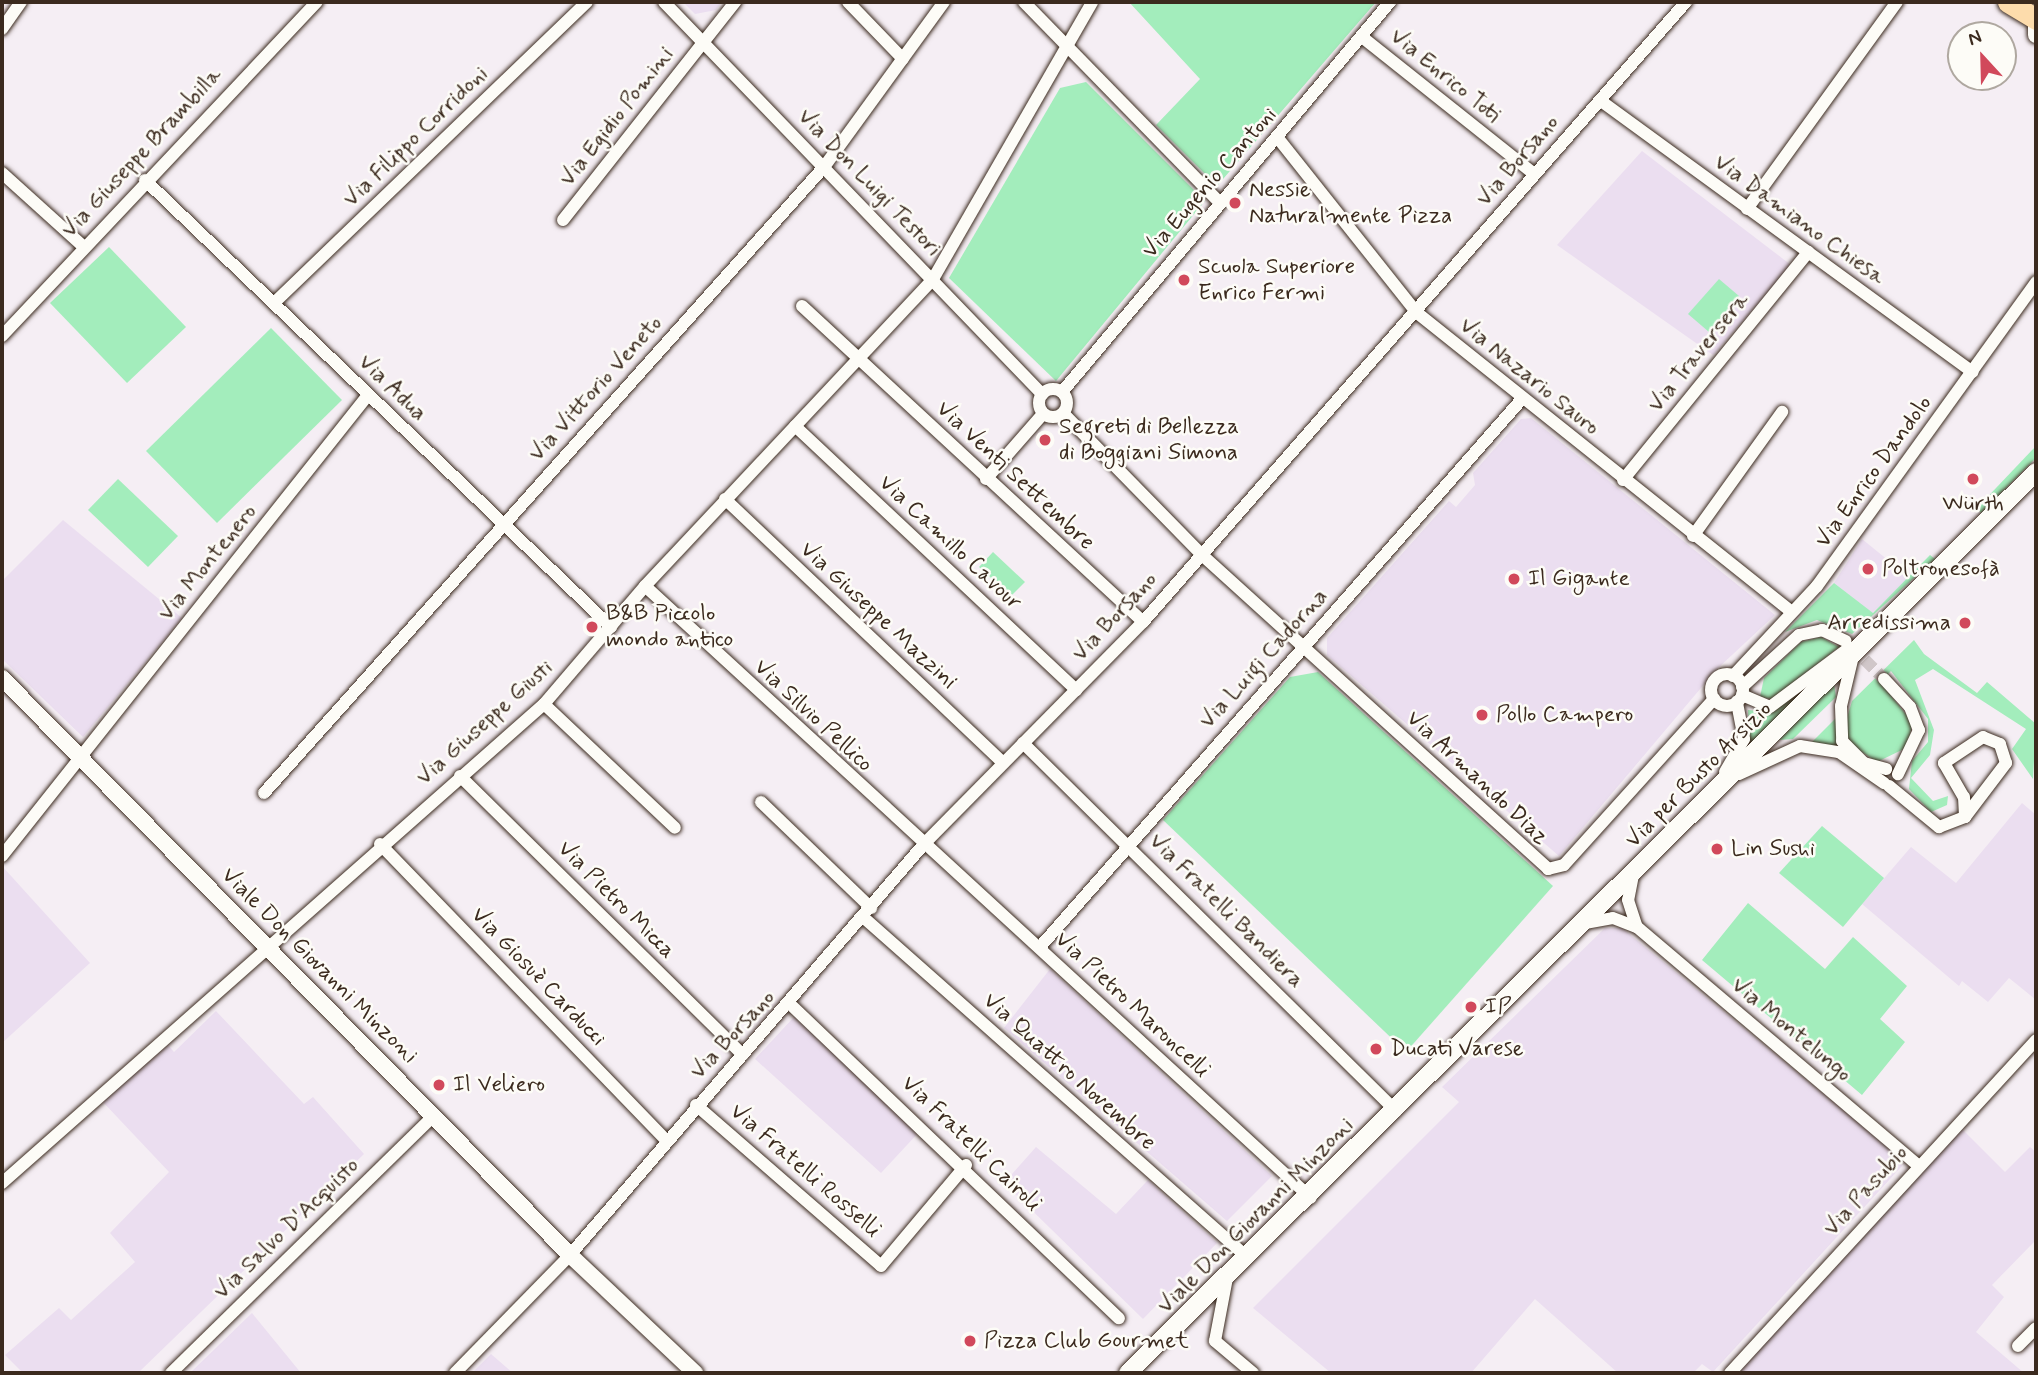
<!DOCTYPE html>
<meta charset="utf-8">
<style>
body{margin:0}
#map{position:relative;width:2038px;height:1375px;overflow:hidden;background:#f5eef4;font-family:Mynerve,sans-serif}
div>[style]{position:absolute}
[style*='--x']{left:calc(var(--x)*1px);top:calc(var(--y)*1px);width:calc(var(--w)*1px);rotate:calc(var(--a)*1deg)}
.built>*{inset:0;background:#ebdef0}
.green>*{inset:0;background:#a3edbc}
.minor-tunnel>*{height:12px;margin-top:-6px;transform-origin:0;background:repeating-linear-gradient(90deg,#d0c7c9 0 12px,transparent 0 18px)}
.roads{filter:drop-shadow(0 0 2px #3b2a1e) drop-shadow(0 0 2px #3b2a1e)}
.minor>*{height:12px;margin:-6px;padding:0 6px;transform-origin:6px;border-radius:6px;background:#fdfcf7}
.minor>.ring{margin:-6px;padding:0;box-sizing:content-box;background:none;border:12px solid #fdfcf7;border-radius:50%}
.tertiary>*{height:16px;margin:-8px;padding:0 8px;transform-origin:8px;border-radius:8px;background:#fdfcf7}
.secondary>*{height:18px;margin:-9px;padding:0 9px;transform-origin:9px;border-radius:9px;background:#fdfcf7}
.primary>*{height:21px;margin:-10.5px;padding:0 10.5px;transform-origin:10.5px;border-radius:10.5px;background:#fddcac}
.dots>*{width:19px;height:19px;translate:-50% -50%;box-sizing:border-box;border:4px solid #fdfcf7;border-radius:50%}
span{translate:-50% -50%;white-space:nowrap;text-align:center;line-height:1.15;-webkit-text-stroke:5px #fdfcf7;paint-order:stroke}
.street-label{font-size:23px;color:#3b2a1e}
.poi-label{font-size:23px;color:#3b2a1e}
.left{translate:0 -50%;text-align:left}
.right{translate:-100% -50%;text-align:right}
.frame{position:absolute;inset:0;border:4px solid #3b2a1e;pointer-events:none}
.north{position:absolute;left:1947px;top:21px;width:70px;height:70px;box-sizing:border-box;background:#fdfcf7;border:2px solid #afa8a0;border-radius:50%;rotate:338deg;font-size:19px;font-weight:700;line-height:28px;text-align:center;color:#3b2a1e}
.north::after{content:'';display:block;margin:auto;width:24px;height:32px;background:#d1495b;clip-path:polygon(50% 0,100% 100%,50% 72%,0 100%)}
</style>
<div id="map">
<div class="built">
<i style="clip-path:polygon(683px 2px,722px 2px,716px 10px,695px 14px)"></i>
<i style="clip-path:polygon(1642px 151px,1791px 265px,1713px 355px,1557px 245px)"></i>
<i style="clip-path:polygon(1531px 418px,1775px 615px,1717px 669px,1559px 856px,1327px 655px,1327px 638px,1449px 501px,1456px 507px,1475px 485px,1473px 473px,1521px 419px)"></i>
<i style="clip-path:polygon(63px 520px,182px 618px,83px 737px,2px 659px,2px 581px)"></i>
<i style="clip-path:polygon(1862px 539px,1910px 578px,1872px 613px,1834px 583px)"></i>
<i style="clip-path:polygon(2022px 803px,2036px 815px,2036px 1000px,2009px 978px,1988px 1002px,1962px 981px,1959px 986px,1862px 904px,1911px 847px,1956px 883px)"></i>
<i style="clip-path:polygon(2px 866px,90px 963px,2px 1043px)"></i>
<i style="clip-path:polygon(1605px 928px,1622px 928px,1899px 1156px,1902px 1166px,1713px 1372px,1702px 1364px,1693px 1373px,1618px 1373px,1535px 1299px,1471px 1373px,1331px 1373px,1253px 1308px,1459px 1102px,1442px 1087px)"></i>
<i style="clip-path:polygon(1050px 969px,1272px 1176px,1227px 1221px,1004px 1028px)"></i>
<i style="clip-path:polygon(216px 1011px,304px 1104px,313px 1097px,364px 1154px,138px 1373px,23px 1373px,5px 1355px,59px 1308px,71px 1320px,135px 1262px,110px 1233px,169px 1172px,102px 1101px,168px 1045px,174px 1052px)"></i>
<i style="clip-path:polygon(794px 1017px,920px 1131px,881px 1173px,755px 1059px)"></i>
<i style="clip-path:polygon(1959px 1126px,2005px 1172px,2030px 1147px,2036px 1152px,2036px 1240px,1992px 1285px,2004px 1297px,1976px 1332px,2024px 1373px,1737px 1373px)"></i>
<i style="clip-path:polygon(1036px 1147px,1116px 1214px,1148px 1180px,1217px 1243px,1143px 1319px,1004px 1183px)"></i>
<i style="clip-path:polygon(252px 1313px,301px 1373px,190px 1373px)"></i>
<i style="clip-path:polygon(491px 1354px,513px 1373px,472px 1373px)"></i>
</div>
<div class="green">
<i style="clip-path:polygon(1129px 2px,1376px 2px,1217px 186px,1156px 125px,1200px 79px)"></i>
<i style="clip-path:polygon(1086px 82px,1205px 201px,1056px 381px,949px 278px,1060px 88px)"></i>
<i style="clip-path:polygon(109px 247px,186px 327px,127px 383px,50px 303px)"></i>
<i style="clip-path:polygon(1719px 279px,1739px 296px,1709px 332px,1688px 314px)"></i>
<i style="clip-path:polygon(271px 328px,342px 400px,217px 523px,146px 451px)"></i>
<i style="clip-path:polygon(2036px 446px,2036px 458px,1981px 513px,1977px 508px)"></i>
<i style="clip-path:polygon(118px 479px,178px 536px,148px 567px,88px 510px)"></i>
<i style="clip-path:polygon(993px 552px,1025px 582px,1011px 596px,979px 567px)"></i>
<i style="clip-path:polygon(1930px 555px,1935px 559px,1852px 634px,1817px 620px,1785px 632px,1834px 583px,1873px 613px)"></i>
<i style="clip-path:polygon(1821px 637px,1839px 647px,1772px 699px,1760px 697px,1764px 678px,1801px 642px)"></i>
<i style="clip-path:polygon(1914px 640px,1924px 654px,1977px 693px,1987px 682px,2036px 724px,2033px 779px,2012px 749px,2026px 729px,1933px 669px,1915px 680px,1934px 730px,1930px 755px,1911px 778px,1933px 801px,1948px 796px,1947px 805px,1931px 812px,1909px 789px,1912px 761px,1928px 742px,1928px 719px,1891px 671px,1880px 682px,1912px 722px,1908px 747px,1877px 762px,1850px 744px,1844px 728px,1852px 701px)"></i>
<i style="clip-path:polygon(1318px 672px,1553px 886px,1406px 1052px,1163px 820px,1290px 677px)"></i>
<i style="clip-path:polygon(1834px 684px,1836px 697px,1793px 739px,1779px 740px)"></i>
<i style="clip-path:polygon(1809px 686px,1750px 745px,1748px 710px,1770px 712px)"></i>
<i style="clip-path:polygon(1836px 718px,1841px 749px,1811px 743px)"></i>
<i style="clip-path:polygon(1822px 826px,1884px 878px,1843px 927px,1779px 873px)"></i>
<i style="clip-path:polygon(1748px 903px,1825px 969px,1853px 937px,1907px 986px,1880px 1019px,1905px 1042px,1862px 1095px,1702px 960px)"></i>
</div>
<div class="minor-tunnel">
<i style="--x:1852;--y:647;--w:45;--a:45"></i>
</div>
<div class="roads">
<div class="minor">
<i style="--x:664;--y:2;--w:545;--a:46.04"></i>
<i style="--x:848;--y:2;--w:79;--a:46"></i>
<i style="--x:1024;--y:2;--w:279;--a:45.7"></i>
<i style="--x:2;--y:29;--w:33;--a:-55"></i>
<i style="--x:1362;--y:37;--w:220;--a:38.5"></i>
<i style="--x:1601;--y:101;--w:460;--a:36.1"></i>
<i style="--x:1277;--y:137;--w:223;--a:51.5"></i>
<i style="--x:1416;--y:312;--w:480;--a:38.6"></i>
<i style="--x:2;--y:173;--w:110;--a:42.1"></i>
<i style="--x:145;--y:180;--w:646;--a:43.81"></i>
<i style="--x:1747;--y:209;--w:256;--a:-54.1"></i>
<i style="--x:563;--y:220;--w:278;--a:-51.7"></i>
<i style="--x:274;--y:303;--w:434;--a:-43.9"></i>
<i style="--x:802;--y:306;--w:465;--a:42.8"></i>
<i style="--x:2;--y:336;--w:459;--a:-46.7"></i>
<i class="ring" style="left:1039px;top:389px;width:16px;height:16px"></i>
<i style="--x:1062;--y:392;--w:510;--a:-49.94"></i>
<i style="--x:1063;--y:413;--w:197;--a:45.6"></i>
<i style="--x:1201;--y:554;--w:469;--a:42.2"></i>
<i style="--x:1548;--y:869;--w:16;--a:-14"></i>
<i style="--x:1564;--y:865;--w:224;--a:-47.9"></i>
<i style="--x:795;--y:426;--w:386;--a:43.2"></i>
<i style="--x:986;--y:479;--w:86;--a:-48.8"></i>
<i style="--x:1623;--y:480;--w:294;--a:-50.9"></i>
<i style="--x:725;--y:499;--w:383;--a:43.5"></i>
<i style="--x:1693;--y:536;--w:153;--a:-54.3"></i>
<i style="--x:645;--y:586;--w:904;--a:42.58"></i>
<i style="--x:1852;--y:660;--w:47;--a:103.4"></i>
<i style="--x:1841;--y:706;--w:35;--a:88"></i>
<i style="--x:1842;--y:741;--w:31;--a:45"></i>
<i style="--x:1864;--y:763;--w:23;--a:15"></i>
<i class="ring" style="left:1711px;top:674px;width:20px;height:20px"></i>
<i style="--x:1733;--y:676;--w:123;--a:-47"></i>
<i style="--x:1817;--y:586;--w:375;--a:-54.2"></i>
<i style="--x:1884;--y:679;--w:38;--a:47"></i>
<i style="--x:1910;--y:707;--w:25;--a:69"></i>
<i style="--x:1919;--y:730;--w:49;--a:115.5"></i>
<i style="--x:1742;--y:687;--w:77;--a:-42.4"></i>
<i style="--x:1799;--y:635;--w:24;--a:-12"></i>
<i style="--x:1822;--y:630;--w:26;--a:25"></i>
<i style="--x:1742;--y:695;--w:30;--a:23"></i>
<i style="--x:1770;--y:707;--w:99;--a:-36.8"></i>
<i style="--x:544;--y:704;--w:180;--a:43.4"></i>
<i style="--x:1023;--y:743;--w:524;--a:44.61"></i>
<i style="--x:1725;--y:772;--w:38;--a:-60"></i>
<i style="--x:1744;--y:739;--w:38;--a:-101"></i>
<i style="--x:1739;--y:774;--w:67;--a:-24.7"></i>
<i style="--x:1800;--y:746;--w:39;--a:9"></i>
<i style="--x:1839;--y:752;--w:55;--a:34.6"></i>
<i style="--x:460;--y:776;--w:397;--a:44.6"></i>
<i style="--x:1889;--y:786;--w:65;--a:39.4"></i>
<i style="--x:1939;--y:827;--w:28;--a:-21"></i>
<i style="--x:1965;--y:817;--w:68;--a:-52.8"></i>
<i style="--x:2006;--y:763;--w:20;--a:-108"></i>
<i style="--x:2000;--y:744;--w:18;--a:-158"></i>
<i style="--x:1983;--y:737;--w:47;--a:146.3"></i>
<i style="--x:1944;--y:763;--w:39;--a:60"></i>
<i style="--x:1964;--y:797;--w:20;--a:87"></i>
<i style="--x:264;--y:793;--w:840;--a:-48.19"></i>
<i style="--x:824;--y:167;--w:204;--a:-54"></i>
<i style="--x:761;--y:802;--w:153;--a:43.9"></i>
<i style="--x:380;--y:844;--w:410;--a:46"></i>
<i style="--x:2;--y:856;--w:589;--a:-51.55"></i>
<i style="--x:1633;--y:875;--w:25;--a:101"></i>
<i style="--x:1628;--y:900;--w:28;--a:72"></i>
<i style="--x:863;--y:917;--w:514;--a:41.53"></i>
<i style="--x:1585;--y:923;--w:28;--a:-10"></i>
<i style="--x:1613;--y:918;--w:26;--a:21"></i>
<i style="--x:1637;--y:927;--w:368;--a:40.3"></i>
<i style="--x:1040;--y:947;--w:728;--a:-48.67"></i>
<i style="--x:790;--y:1004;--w:455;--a:43.7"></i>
<i style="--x:696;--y:1105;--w:245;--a:41"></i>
<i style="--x:881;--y:1266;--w:132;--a:-49.9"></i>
<i style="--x:2;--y:1183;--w:723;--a:-41.47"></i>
<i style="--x:544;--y:704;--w:155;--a:-49.4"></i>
<i style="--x:645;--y:586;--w:421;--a:-46.8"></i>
<i style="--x:933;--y:279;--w:319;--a:-60.1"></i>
<i style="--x:1227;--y:1278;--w:64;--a:100.8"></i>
<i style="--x:1215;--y:1341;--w:50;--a:40.1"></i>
<i style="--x:2018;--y:1346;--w:25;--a:-45"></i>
<i style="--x:171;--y:1373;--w:367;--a:-44.4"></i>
<i style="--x:455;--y:1373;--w:165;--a:-45.7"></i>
<i style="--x:570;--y:1255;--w:542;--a:-49.26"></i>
<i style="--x:924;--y:844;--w:312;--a:-45.4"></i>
<i style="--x:1143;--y:622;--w:824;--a:-48.79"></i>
<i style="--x:1730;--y:1373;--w:452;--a:-47.4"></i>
</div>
<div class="tertiary">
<i style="--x:2036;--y:26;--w:9;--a:90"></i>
<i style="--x:2;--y:678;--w:810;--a:45.45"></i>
<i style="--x:570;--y:1255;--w:172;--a:43.3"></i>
</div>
<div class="secondary">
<i style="--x:1128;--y:1373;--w:1279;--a:-44.78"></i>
</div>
<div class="primary">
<i style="--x:2008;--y:2;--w:33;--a:31"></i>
</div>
</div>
<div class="dots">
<i style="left:1235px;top:203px;background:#d1495b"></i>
<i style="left:1184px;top:280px;background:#d1495b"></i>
<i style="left:1045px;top:440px;background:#d1495b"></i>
<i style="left:1973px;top:479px;background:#d1495b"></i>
<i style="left:1868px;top:569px;background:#d1495b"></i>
<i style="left:1514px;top:579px;background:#d1495b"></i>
<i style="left:1965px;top:623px;background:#d1495b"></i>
<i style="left:592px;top:627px;background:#d1495b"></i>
<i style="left:1482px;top:715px;background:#d1495b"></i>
<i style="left:1717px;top:849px;background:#d1495b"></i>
<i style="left:1471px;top:1007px;background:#d1495b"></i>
<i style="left:1376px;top:1049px;background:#d1495b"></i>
<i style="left:439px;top:1085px;background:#d1495b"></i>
<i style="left:970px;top:1341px;background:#d1495b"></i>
</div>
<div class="street-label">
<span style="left:1445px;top:76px;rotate:39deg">Via Enrico Toti</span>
<span style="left:617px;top:117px;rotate:-52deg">Via Egidio Pomini</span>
<span style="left:416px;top:137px;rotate:-44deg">Via Filippo Corridoni</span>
<span style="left:142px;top:153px;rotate:-47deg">Via Giuseppe Brambilla</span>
<span style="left:1518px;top:161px;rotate:-49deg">Via Borsano</span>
<span style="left:869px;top:183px;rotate:46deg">Via Don Luigi Testori</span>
<span style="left:1210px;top:183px;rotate:-49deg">Via Eugenio Cantoni</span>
<span style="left:1799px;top:220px;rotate:36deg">Via Damiano Chiesa</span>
<span style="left:1699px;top:353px;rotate:-51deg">Via Traversera</span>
<span style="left:1529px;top:377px;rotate:39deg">Via Nazario Sauro</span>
<span style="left:392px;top:388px;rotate:44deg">Via Adua</span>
<span style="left:596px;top:389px;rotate:-48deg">Via Vittorio Veneto</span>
<span style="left:1874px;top:472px;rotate:-54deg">Via Enrico Dandolo</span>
<span style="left:1015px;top:476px;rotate:43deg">Via Venti Settembre</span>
<span style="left:950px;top:543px;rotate:43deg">Via Camillo Cavour</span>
<span style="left:208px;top:563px;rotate:-51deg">Via Montenero</span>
<span style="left:878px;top:616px;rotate:43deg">Via Giuseppe Mazzini</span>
<span style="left:1115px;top:617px;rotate:-47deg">Via Borsano</span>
<span style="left:1264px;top:659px;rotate:-48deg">Via Luigi Cadorna</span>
<span style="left:813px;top:716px;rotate:43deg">Via Silvio Pellico</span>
<span style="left:485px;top:723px;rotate:-42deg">Via Giuseppe Giusti</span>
<span style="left:1699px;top:775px;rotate:-45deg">Via per Busto Arsizio</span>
<span style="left:1477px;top:778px;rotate:43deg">Via Armando Diaz</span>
<span style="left:616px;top:900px;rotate:45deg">Via Pietro Micca</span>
<span style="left:1226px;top:911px;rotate:45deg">Via Fratelli Bandiera</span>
<span style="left:319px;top:966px;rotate:45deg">Viale Don Giovanni Minzoni</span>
<span style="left:538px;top:977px;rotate:46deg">Via Giosuè Carducci</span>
<span style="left:1132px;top:1005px;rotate:43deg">Via Pietro Maroncelli</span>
<span style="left:1791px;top:1030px;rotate:40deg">Via Montelungo</span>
<span style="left:733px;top:1035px;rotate:-47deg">Via Borsano</span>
<span style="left:1069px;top:1072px;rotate:42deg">Via Quattro Novembre</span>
<span style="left:971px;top:1144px;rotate:44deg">Via Fratelli Cairoli</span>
<span style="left:805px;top:1171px;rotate:41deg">Via Fratelli Rosselli</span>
<span style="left:1866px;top:1191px;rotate:-48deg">Via Pasubio</span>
<span style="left:1256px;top:1216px;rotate:-45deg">Viale Don Giovanni Minzoni</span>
<span style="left:287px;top:1229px;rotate:-44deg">Via Salvo D'Acquisto</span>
</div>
<div class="poi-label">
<span class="left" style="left:1249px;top:203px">Nessie<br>Naturalmente Pizza</span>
<span class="left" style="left:1198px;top:280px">Scuola Superiore<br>Enrico Fermi</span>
<span class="left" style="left:1059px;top:440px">Segreti di Bellezza<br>di Boggiani Simona</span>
<span style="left:1973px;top:504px">Würth</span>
<span class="left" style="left:1882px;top:569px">Poltronesofà</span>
<span class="left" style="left:1528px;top:579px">Il Gigante</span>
<span class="left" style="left:606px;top:627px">B&amp;B Piccolo<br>mondo antico</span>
<span class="right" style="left:1951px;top:623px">Arredissima</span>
<span class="left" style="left:1496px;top:715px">Pollo Campero</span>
<span class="left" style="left:1731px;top:849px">Lin Sushi</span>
<span class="left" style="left:1485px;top:1007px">IP</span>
<span class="left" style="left:1390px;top:1049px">Ducati Varese</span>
<span class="left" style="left:453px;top:1085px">Il Veliero</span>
<span class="left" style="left:984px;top:1341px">Pizza Club Gourmet</span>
</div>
<div class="frame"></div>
<div class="north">N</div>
</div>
